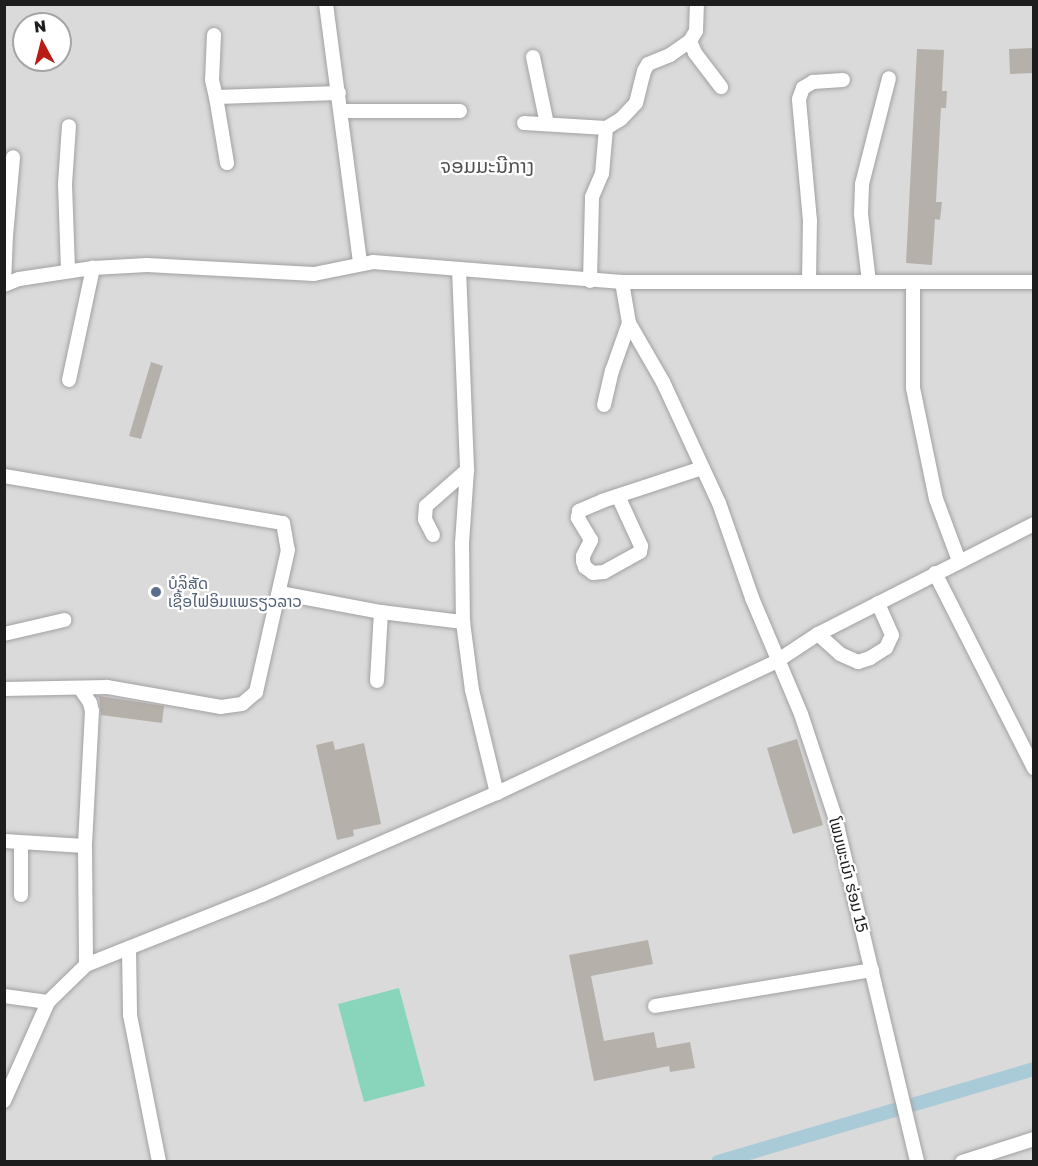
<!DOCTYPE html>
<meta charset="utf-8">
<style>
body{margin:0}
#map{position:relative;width:1038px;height:1166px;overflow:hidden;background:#edebe4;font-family:"Golos Text","Noto Sans Lao",sans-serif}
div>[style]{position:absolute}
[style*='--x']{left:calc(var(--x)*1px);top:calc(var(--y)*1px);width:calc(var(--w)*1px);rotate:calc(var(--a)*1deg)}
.residential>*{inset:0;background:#dbdada}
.pitch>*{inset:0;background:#89d5bc}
.canal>*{height:14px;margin:-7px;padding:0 7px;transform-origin:7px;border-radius:7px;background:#a9cad7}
.building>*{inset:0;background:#b6b0aa}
.roads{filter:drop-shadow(0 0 2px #a1a1a1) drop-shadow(0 0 2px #a1a1a1)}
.minor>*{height:14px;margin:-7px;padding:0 7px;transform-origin:7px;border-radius:7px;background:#fff}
.dots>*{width:16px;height:16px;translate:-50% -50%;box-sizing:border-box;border:3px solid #fff;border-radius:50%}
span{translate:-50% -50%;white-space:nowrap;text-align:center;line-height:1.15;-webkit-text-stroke:4.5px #fff;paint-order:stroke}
.service-label{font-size:16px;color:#4e5e75}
.left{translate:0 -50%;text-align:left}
.street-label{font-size:16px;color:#1d1d1d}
.quarter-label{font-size:20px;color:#505050}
.frame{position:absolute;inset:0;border:6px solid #1d1d1d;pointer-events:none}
.north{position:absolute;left:12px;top:12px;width:60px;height:60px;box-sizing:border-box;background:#fff;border:2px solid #a5a5a5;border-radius:50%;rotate:353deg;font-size:16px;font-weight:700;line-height:24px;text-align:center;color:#1d1d1d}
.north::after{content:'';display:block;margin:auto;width:21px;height:27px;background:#b81c13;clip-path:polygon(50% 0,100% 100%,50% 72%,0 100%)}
</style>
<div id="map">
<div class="residential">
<i style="clip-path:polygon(evenodd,5px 5px,1033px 5px,1033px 1161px,5px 1161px,5px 5px,24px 24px,60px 24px,60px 60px,24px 60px,24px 24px)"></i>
</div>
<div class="pitch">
<i style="clip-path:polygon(399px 988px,425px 1086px,364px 1102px,338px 1004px)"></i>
</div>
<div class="canal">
<i style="--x:718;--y:1162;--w:329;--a:-16.4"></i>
</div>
<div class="building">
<i style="clip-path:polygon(1034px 48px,1034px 73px,1010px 74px,1009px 49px)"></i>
<i style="clip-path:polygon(917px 49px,944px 50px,942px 91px,947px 91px,946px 108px,941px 108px,936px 202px,942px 202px,940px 220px,935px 219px,932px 265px,906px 263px)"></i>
<i style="clip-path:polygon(151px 362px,163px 366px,141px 439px,129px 436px)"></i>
<i style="clip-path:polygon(99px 696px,164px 706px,162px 723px,101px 715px)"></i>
<i style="clip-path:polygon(797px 739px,823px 825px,793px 834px,767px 748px)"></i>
<i style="clip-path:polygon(333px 741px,335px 750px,364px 743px,381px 824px,353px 830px,354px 836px,337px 840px,316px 745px)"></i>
<i style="clip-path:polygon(648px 940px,653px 964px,591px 976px,604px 1041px,654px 1032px,657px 1048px,690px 1042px,695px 1068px,670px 1072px,669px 1066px,594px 1081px,569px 955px)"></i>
</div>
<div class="roads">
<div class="minor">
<i style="--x:326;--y:4;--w:261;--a:82.5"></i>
<i style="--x:214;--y:35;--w:45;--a:92.5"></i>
<i style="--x:212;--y:80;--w:17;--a:77"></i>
<i style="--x:216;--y:97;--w:123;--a:-1.9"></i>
<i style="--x:690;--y:41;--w:13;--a:67"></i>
<i style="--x:695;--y:53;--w:43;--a:52.6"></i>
<i style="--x:533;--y:57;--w:68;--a:78.2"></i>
<i style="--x:216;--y:97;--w:67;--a:80.5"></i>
<i style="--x:341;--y:111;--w:119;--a:0"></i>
<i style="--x:524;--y:123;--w:82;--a:3.5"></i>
<i style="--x:606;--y:128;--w:17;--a:-31"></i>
<i style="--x:621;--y:119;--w:22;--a:-47"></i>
<i style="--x:636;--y:103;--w:33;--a:-76"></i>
<i style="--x:644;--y:71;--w:8;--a:-60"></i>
<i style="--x:648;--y:64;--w:24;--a:-22"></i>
<i style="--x:670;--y:55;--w:24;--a:-35"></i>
<i style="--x:690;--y:41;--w:12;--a:-59"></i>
<i style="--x:696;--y:31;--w:27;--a:-88"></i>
<i style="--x:459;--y:269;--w:201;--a:87.7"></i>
<i style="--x:467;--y:470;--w:73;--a:93.9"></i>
<i style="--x:462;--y:543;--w:79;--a:89.3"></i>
<i style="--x:463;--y:622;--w:69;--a:82.5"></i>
<i style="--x:472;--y:690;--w:106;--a:76.4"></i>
<i style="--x:68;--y:270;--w:86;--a:-92"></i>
<i style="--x:65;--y:184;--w:58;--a:-86.1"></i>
<i style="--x:590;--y:281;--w:84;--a:-88.6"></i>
<i style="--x:592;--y:197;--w:25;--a:-67"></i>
<i style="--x:602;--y:174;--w:46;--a:-85"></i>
<i style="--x:622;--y:282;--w:42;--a:80.3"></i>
<i style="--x:629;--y:323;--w:68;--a:60"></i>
<i style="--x:663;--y:382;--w:133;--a:65.2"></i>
<i style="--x:719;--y:503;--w:101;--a:70.8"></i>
<i style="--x:752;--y:598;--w:126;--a:67.1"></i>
<i style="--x:801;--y:714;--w:108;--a:71.7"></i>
<i style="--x:835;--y:817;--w:355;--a:76.6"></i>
<i style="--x:809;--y:282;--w:61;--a:-89.1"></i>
<i style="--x:810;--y:221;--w:122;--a:-95.2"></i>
<i style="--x:799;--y:99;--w:12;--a:-70"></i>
<i style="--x:803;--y:88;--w:12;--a:-31"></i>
<i style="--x:813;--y:82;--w:30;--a:-4"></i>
<i style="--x:869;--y:282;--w:68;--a:-96.7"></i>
<i style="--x:861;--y:214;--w:30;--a:-88"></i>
<i style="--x:862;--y:184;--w:109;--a:-75.7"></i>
<i style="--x:4;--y:283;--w:47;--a:-87.6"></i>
<i style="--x:6;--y:236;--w:79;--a:-84.9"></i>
<i style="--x:913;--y:283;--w:105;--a:90"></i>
<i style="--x:913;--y:388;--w:113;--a:78.3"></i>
<i style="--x:936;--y:499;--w:66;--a:69.6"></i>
<i style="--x:4;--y:285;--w:16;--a:-22"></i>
<i style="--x:19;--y:279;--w:75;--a:-8.5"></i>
<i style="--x:93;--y:268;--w:54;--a:-3.2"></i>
<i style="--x:147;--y:265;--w:167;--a:3.1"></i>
<i style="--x:314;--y:274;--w:60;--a:-11.5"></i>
<i style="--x:373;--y:262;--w:250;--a:4.6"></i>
<i style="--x:622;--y:282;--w:412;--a:0"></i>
<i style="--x:69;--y:380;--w:115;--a:-77.9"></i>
<i style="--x:604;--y:405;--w:35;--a:-77"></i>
<i style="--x:612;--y:371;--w:51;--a:-70.5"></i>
<i style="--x:4;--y:476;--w:283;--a:9.6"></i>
<i style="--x:283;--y:523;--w:27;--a:80"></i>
<i style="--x:288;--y:550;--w:146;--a:102.7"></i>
<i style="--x:256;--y:692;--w:18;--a:139"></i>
<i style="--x:242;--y:704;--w:21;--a:172"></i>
<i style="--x:221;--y:707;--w:116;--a:-170"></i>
<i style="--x:107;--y:687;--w:103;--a:178.9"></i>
<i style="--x:618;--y:496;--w:55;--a:65.3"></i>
<i style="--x:641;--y:546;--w:6;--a:99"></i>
<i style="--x:640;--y:552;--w:41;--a:150.9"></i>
<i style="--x:604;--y:572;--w:11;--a:175"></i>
<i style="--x:593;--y:573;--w:10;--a:-143"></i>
<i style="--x:585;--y:567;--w:6;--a:-108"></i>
<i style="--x:583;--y:561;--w:5;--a:-90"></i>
<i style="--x:583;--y:556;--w:18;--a:-63"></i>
<i style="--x:591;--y:540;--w:26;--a:-121"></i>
<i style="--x:578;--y:518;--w:7;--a:-82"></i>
<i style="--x:579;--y:511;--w:25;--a:-23"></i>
<i style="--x:602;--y:501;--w:105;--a:-18.3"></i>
<i style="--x:433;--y:535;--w:18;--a:-117"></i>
<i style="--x:425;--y:519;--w:13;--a:-86"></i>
<i style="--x:426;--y:506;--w:55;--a:-41.3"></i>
<i style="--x:935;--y:573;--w:219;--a:63.1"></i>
<i style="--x:280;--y:593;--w:103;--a:10.7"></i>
<i style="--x:381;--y:612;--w:83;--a:7"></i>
<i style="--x:4;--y:634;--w:62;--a:-13.1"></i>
<i style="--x:818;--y:634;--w:30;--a:42"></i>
<i style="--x:840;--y:654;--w:20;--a:24"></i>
<i style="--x:858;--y:662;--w:13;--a:-18"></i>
<i style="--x:870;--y:658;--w:19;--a:-32"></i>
<i style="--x:886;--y:648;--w:14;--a:-65"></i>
<i style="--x:892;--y:635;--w:35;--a:-114"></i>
<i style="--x:377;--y:681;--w:69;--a:-86.7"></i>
<i style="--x:80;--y:688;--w:18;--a:56"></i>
<i style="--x:90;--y:703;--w:8;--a:76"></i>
<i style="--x:92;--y:711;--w:135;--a:93"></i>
<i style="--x:85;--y:846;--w:119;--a:89.5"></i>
<i style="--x:4;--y:841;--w:81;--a:3.5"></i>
<i style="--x:21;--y:844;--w:51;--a:90"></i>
<i style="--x:129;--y:948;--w:67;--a:89.1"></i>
<i style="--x:130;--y:1015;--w:150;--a:78.8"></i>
<i style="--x:4;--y:996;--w:44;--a:7.8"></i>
<i style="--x:655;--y:1006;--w:220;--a:-9.4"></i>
<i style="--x:4;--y:1101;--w:108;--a:-66"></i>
<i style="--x:48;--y:1002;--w:53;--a:-44.2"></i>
<i style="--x:86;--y:965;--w:189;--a:-21.7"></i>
<i style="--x:262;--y:895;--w:256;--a:-23.5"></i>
<i style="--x:497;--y:793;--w:310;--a:-25.2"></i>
<i style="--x:777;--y:661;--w:49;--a:-33.4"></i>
<i style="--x:818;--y:634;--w:242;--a:-27"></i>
<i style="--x:962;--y:1162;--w:76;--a:-17.7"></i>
</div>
</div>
<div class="dots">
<i style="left:156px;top:592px;background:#5c6f8a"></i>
</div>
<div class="service-label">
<span class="left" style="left:168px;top:592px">ບໍລິສັດ<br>ເຊື້ອໄຟອິມແພຣຽວລາວ</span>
</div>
<div class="street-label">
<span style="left:849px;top:875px;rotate:76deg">ໂພນພະເນົາ ຮ່ອມ 15</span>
</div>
<div class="quarter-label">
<span style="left:487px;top:165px">ຈອມມະນີກາງ</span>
</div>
<div class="frame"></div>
<div class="north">N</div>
</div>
